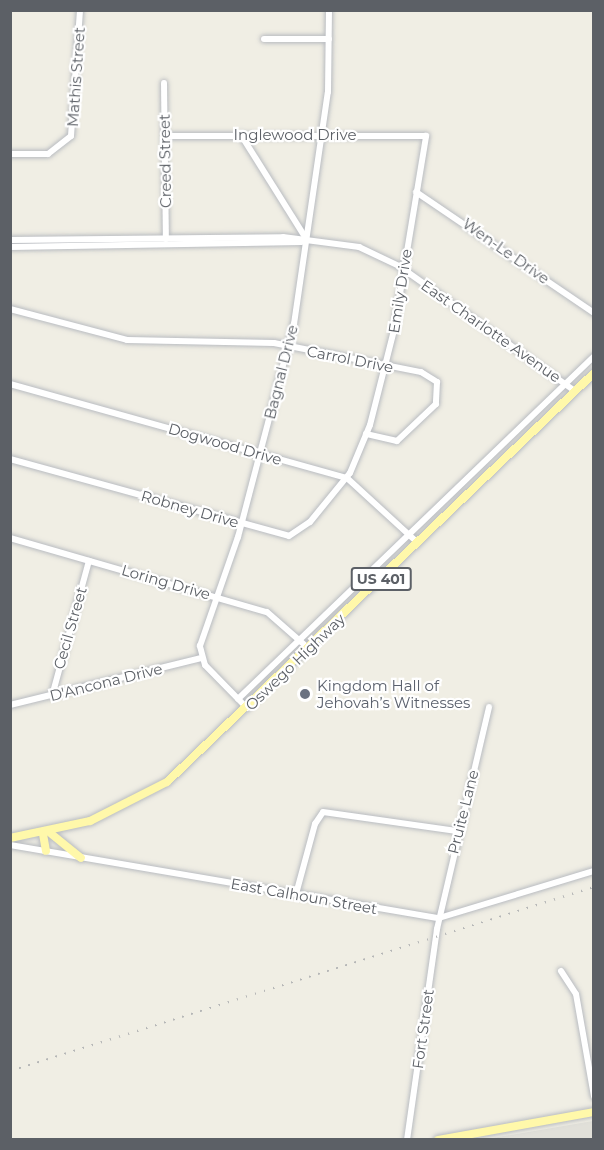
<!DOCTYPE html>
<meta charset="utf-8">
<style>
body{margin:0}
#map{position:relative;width:604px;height:1150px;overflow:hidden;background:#f0eee4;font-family:Montserrat,sans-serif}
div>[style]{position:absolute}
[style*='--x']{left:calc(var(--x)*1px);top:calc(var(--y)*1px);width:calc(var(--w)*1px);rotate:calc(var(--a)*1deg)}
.industrial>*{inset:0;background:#e1e0d9}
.roads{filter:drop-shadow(0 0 2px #b9bcc1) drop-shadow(0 0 2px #b9bcc1)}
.minor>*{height:6px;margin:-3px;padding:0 3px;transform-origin:3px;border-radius:3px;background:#fff}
.major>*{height:8px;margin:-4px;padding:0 4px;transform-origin:4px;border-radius:4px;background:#fff8aa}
.rail>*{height:1.5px;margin-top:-0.75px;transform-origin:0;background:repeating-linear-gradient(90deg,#b6b7b7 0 1.5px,transparent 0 9.5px)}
.dots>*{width:16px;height:16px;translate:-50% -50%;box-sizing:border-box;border:3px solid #fff;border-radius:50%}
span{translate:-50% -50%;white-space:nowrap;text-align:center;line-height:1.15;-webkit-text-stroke:4.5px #fff;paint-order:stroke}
.shield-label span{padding:2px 4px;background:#fff;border:2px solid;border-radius:4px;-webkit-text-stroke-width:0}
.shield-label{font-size:14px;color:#5c6066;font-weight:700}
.street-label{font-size:15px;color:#5c6066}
.worship-label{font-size:15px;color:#5b616d}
.left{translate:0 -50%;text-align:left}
.frame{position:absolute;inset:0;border:12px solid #5c6066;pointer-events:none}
</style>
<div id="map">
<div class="industrial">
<i style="clip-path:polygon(593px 1121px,593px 1139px,487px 1139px)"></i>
</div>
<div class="roads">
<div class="minor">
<i style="--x:264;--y:39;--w:65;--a:0"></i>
<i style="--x:164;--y:83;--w:156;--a:89.3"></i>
<i style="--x:241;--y:135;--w:120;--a:57.9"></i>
<i style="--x:10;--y:154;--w:38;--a:0"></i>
<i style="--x:48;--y:154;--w:29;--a:-38"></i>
<i style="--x:71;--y:136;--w:126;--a:-85.9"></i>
<i style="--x:416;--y:192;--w:215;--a:34.2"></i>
<i style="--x:10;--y:240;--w:273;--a:-0.6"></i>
<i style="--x:283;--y:237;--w:77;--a:7.5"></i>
<i style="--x:359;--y:247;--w:44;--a:25.4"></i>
<i style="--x:399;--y:266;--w:216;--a:35.4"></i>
<i style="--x:10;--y:247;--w:292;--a:-1"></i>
<i style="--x:10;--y:309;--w:121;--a:14.8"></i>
<i style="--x:127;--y:340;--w:147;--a:1.2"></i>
<i style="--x:274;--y:343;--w:150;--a:11.2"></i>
<i style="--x:421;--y:372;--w:19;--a:32"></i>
<i style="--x:437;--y:382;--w:22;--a:93"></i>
<i style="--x:436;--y:404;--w:54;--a:136.5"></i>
<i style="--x:397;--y:441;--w:32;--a:-167"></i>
<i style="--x:10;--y:384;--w:350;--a:15.6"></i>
<i style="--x:347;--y:478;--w:96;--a:42.5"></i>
<i style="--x:10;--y:459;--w:289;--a:15.4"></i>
<i style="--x:289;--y:536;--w:25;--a:-34"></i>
<i style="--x:310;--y:522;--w:63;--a:-50.8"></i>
<i style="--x:350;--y:473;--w:52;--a:-67.4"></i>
<i style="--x:370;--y:425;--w:98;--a:-75.8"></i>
<i style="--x:394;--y:330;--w:197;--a:-80.6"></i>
<i style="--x:426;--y:136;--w:261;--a:180"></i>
<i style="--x:10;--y:538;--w:267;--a:16.1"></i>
<i style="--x:267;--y:612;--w:55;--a:41.3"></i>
<i style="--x:52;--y:696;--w:140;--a:-74.7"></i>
<i style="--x:238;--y:699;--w:494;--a:-43.9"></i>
<i style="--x:10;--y:705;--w:197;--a:-13.8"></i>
<i style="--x:247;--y:708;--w:60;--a:-134.3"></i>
<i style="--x:205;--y:665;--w:20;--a:-105"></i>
<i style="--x:200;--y:646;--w:115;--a:-70.8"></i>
<i style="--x:238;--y:537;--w:220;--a:-75.3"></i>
<i style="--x:294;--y:324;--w:234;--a:-81.7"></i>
<i style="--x:328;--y:92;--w:82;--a:-89.3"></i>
<i style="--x:10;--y:845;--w:435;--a:9.7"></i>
<i style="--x:439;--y:918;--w:162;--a:-16.9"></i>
<i style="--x:296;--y:894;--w:73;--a:-74.8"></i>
<i style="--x:315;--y:824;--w:14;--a:-56"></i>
<i style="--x:323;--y:812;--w:135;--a:8.1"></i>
<i style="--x:561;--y:971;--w:27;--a:57"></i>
<i style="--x:576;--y:994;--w:104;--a:80"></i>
<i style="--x:407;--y:1140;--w:213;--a:-81.9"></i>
<i style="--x:437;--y:929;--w:228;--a:-76.8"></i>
</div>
<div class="major">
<i style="--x:49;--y:832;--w:41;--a:39.1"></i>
<i style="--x:43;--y:834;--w:17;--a:80"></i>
<i style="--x:10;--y:838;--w:82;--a:-12"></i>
<i style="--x:90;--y:821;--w:86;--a:-26.9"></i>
<i style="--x:167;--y:782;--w:591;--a:-43.77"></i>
<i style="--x:438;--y:1140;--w:158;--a:-10.2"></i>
</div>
</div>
<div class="rail">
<i style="--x:10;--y:1071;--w:612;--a:-17.49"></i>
</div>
<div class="dots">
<i style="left:305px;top:694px;background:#6b7280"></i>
</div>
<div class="shield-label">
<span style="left:381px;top:579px">US 401</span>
</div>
<div class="street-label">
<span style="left:76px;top:77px;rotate:-86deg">Mathis Street</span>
<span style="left:295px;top:135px">Inglewood Drive</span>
<span style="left:165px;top:161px;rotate:-91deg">Creed Street</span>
<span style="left:506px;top:251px;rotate:35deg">Wen-Le Drive</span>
<span style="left:400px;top:291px;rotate:-81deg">Emily Drive</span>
<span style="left:491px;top:331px;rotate:35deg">East Charlotte Avenue</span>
<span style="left:350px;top:359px;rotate:11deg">Carrol Drive</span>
<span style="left:281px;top:372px;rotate:-76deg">Bagnal Drive</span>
<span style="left:225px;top:444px;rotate:16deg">Dogwood Drive</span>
<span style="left:190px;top:509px;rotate:16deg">Robney Drive</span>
<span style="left:166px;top:582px;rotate:16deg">Loring Drive</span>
<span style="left:70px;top:628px;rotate:-74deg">Cecil Street</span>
<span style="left:295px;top:662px;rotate:-44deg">Oswego Highway</span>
<span style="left:106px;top:682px;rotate:-14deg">D'Ancona Drive</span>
<span style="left:463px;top:812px;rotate:-76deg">Pruite Lane</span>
<span style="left:304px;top:896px;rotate:10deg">East Calhoun Street</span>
<span style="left:423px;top:1029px;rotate:-82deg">Fort Street</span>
</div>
<div class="worship-label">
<span class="left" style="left:317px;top:694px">Kingdom Hall of<br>Jehovah’s Witnesses</span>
</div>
<div class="frame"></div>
</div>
